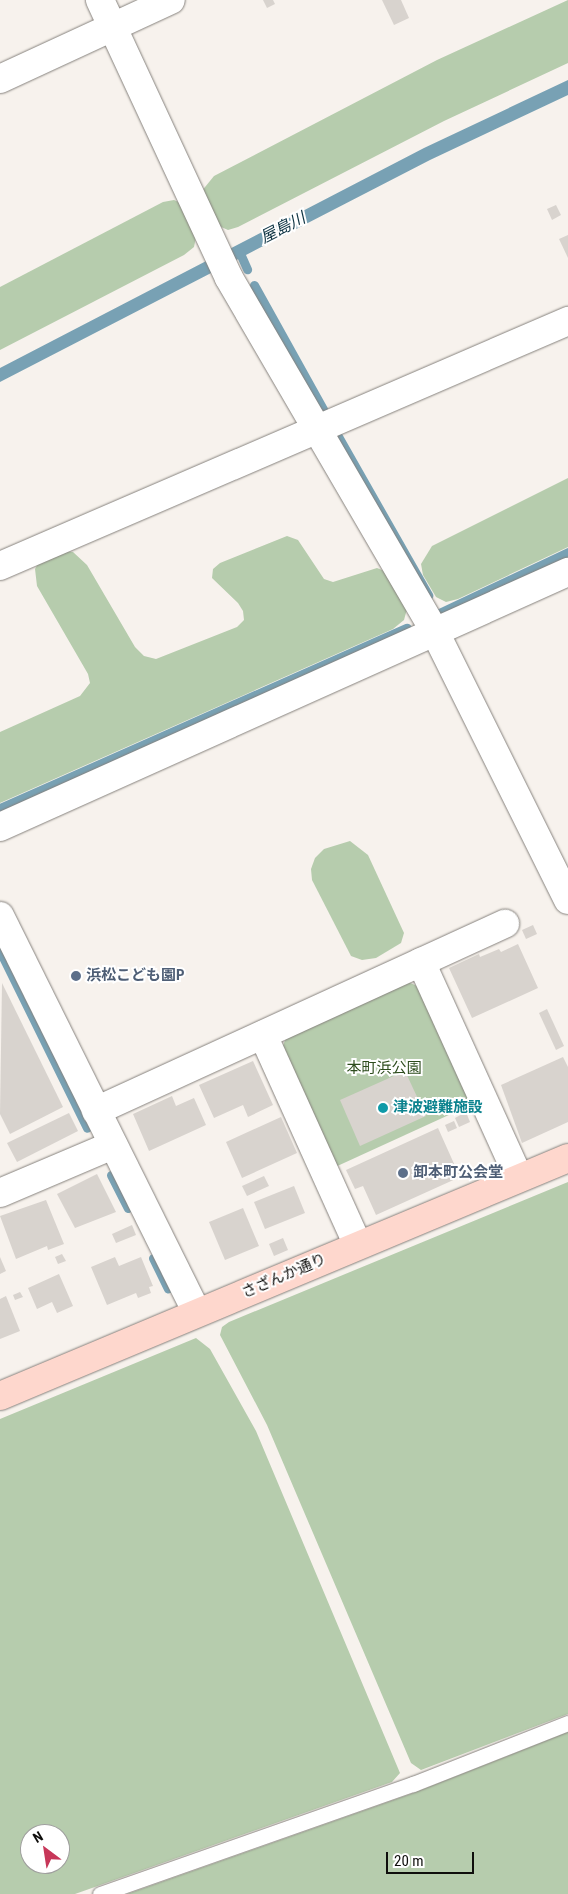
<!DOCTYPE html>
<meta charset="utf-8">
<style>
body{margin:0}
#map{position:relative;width:568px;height:1894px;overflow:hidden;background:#f7f2ed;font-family:"Roboto Condensed","Noto Sans JP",sans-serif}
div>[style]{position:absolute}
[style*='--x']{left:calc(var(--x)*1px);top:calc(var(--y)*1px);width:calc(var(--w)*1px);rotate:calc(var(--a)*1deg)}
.green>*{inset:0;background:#b6ccad}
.water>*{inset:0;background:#78a1b4}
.stream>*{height:9px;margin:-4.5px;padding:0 4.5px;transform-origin:4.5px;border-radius:4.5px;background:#78a1b4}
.building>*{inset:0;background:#d8d3ce}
.roads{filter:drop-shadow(0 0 1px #86827d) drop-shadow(0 0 1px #86827d)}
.lane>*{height:15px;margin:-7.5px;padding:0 7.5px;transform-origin:7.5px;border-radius:7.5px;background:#fff}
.street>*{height:28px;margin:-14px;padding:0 14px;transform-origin:14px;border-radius:14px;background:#fff}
.secondary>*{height:28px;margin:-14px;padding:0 14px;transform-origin:14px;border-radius:14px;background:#fed7cd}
.dots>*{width:14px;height:14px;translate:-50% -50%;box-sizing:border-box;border:2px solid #fff;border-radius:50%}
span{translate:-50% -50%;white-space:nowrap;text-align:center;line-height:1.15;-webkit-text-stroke:4px #fff;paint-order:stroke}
.service-label{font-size:15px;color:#4e5e75;font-weight:700}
.left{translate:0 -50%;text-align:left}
.park-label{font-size:15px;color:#2d4c1d}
.culture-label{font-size:15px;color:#0d838f;font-weight:700}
.street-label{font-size:15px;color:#0f0e0c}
.water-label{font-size:16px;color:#0c3241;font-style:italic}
.north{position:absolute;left:20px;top:1824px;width:50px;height:50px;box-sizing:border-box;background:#fff;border:1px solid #9f9f9e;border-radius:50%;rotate:329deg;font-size:14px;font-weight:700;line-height:20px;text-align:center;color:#0f0e0c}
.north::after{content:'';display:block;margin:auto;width:18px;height:22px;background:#c73759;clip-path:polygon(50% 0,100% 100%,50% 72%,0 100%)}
.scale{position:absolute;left:386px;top:1852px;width:88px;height:22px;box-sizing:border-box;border:2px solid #0f0e0c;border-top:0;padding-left:6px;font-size:15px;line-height:18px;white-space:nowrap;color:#0f0e0c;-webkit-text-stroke:4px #fff;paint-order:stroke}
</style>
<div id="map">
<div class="green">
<i style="clip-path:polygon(568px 0,568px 63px,444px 121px,238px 227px,228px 230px,219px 226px,201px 192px,214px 176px,437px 60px)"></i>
<i style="clip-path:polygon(174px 200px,183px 204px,196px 237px,194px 247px,184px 255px,0 350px,0 287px,163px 202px)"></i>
<i style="clip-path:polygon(568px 478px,568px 547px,458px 599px,446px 602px,436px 597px,423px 575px,421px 564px,432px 546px)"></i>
<i style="clip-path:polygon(287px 536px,298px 540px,324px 579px,333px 582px,377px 568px,387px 572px,407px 609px,404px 620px,393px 629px,0 803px,0 732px,80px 696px,90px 683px,88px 674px,37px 586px,35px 569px,41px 558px,58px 550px,73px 552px,87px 565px,135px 647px,144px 656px,156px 659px,237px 627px,244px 620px,243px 611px,238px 603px,212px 578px,213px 569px,220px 563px)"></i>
<i style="clip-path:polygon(350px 841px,368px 855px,404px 933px,401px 943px,376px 958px,362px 960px,351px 956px,312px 880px,311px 869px,315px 858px,324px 849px)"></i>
<i style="clip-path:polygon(408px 982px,422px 988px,475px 1103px,333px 1168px,280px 1053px,286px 1038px)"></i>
<i style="clip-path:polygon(568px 1182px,568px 1714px,421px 1770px,411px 1763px,267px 1425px,220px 1335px,222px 1327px,229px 1322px)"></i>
<i style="clip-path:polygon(evenodd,196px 1338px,210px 1349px,256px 1431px,400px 1773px,392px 1782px,75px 1894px,0 1894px,0 1419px,196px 1338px,30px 1834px,60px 1834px,60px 1864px,30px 1864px,30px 1834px)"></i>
<i style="clip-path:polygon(568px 1732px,568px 1894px,127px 1894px,416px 1792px)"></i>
</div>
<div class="water">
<i style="clip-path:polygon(568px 80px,568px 95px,430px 160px,0 382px,0 368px,424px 148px)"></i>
</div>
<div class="stream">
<i style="--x:239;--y:251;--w:20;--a:66"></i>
<i style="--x:254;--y:285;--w:150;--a:60.9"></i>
<i style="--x:335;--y:431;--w:189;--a:60.4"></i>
<i style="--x:437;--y:614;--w:145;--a:-25.3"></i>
<i style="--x:0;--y:808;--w:445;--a:-23.9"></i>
<i style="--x:0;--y:951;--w:197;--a:63.8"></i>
<i style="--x:111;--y:1175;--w:37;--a:63"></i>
<i style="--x:153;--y:1258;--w:34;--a:64"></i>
</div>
<div class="building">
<i style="clip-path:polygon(263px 0,273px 0,275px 4px,267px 8px)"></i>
<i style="clip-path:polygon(382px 0,401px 0,409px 18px,394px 25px)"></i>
<i style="clip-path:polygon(556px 205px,561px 215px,552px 220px,547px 209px)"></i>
<i style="clip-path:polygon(568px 235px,568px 258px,559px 239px)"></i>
<i style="clip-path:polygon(533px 925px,537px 934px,526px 939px,522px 930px)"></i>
<i style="clip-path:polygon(518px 944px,538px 988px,472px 1018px,449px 968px,479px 954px,480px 957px,499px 949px,501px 952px)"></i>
<i style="clip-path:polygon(2px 983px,63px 1107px,10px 1134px,0 1114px)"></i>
<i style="clip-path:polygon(547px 1009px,564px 1046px,556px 1050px,539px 1013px)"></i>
<i style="clip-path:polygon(563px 1057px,568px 1067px,568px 1122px,522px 1143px,501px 1085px)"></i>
<i style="clip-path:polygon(253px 1061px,273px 1105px,248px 1117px,243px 1105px,214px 1118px,199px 1085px)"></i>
<i style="clip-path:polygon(405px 1071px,426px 1116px,360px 1146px,340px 1100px)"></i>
<i style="clip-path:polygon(172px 1096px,176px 1106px,194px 1098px,206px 1125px,149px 1151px,133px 1114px)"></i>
<i style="clip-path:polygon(466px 1112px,470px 1122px,459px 1127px,455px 1118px)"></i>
<i style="clip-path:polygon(69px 1113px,78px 1131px,17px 1162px,7px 1143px)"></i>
<i style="clip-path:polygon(281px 1117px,297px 1153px,242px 1178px,226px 1142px)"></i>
<i style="clip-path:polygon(454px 1121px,457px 1128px,448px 1132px,445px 1125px)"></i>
<i style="clip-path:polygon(438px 1128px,460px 1177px,376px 1215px,363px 1186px,355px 1189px,346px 1170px)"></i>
<i style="clip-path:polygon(97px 1174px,116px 1212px,75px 1228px,57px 1194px)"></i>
<i style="clip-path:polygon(264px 1176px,269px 1186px,247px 1196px,242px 1186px)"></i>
<i style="clip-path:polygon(294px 1186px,305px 1213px,265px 1229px,254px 1202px)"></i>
<i style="clip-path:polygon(46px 1200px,64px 1244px,48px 1250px,47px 1246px,16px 1259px,0 1216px)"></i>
<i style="clip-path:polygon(243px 1208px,259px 1246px,225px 1260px,209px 1222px)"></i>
<i style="clip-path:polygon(132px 1225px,136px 1235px,116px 1243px,112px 1234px)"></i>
<i style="clip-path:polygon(283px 1238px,288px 1250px,274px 1256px,269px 1244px)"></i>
<i style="clip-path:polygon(62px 1254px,66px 1261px,58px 1264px,55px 1257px)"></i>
<i style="clip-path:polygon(0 1257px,6px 1271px,0 1274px)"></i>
<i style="clip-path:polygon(115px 1257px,119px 1266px,141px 1257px,153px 1286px,149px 1287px,151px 1293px,138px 1298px,136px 1293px,107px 1305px,91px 1267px)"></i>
<i style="clip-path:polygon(59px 1274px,73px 1306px,57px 1313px,52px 1302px,37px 1309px,28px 1288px)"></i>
<i style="clip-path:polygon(20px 1292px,23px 1297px,15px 1300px,13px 1295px)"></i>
<i style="clip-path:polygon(6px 1296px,20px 1331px,0 1339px,0 1299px)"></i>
</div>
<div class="roads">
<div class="lane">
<i style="--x:100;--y:1894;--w:332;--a:-19.4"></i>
<i style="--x:413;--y:1784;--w:167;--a:-21.5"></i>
</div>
<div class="street">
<i style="--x:100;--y:0;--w:306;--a:65.1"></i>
<i style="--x:229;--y:278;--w:412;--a:59.8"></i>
<i style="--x:436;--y:634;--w:297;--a:63.6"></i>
<i style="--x:0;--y:79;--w:188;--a:-24.8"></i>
<i style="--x:0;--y:566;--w:619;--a:-23.33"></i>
<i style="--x:0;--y:827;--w:623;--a:-24.18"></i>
<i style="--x:0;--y:916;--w:442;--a:63.6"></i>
<i style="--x:421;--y:962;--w:237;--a:65.6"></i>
<i style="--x:263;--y:1035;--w:230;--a:65.7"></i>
<i style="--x:96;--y:1111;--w:450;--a:-24.6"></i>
<i style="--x:0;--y:1193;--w:123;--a:-23"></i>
</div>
<div class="secondary">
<i style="--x:0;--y:1396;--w:616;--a:-22.73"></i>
</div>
</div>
<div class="dots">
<i style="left:76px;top:976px;background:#5c6f8a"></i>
<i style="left:383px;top:1108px;background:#0f9aa8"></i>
<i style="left:403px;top:1173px;background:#5c6f8a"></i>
</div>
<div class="service-label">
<span class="left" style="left:86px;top:976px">浜松こども園P</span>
<span class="left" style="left:413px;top:1173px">卸本町公会堂</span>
</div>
<div class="park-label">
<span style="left:384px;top:1069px">本町浜公園</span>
</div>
<div class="culture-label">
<span class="left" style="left:393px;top:1108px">津波避難施設</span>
</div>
<div class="street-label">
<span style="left:284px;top:1276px;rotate:-23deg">さざんか通り</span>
</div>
<div class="water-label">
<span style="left:283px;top:228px;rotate:-27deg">屋島川</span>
</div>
<div class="north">N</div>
<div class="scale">20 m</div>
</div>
